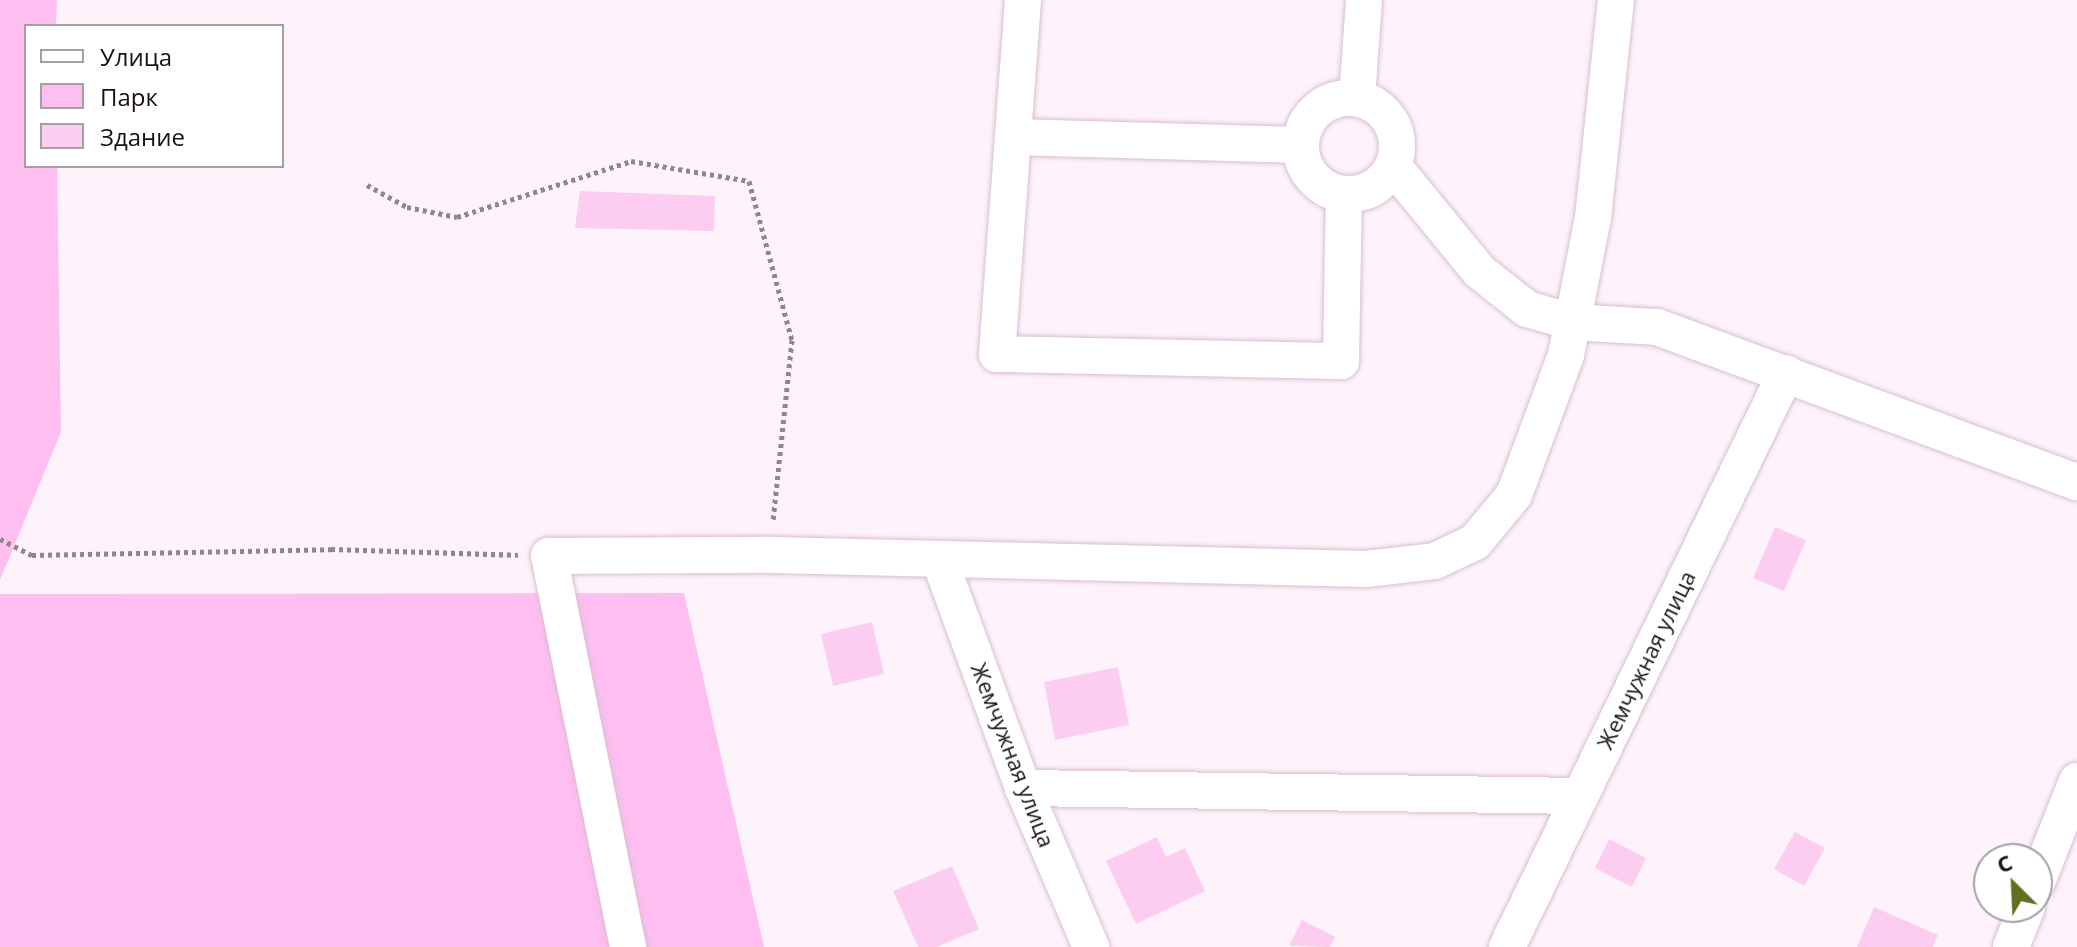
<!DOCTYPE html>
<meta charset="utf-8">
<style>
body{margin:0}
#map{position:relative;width:2077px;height:947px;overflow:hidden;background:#fef3fb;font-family:"Open Sans",sans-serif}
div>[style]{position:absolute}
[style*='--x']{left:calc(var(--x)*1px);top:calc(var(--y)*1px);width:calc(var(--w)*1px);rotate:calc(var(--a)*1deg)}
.green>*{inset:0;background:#febef0}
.building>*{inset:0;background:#fccdf1}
.path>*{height:5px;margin-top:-2.5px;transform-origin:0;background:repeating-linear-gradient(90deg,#90868d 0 4px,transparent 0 8px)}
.roads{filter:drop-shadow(0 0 2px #d8bed2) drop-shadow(0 0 2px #d8bed2)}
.minor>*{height:36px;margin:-18px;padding:0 18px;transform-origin:18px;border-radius:18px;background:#fff}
.minor>.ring{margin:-18px;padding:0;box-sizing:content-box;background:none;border:36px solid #fff;border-radius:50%}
span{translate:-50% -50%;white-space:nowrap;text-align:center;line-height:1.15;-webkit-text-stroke:6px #fff;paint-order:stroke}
.street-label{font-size:22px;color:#1a1118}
.legend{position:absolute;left:24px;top:24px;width:260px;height:144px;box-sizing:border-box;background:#fff;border:2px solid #a3a0a3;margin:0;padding:10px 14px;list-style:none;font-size:24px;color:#1a1118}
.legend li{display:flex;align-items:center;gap:16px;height:40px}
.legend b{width:40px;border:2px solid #a3a0a3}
.north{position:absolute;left:1973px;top:843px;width:80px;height:80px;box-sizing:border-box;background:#fff;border:2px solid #a3a0a3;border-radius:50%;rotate:336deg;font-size:22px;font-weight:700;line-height:32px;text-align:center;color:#1a1118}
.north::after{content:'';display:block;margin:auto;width:28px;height:36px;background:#5f711e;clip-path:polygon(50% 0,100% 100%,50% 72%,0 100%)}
</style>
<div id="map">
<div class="green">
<i style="clip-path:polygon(0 0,57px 0,56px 26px,26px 26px,26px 166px,57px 166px,61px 432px,0 580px)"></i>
<i style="clip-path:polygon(684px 593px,764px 947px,0 947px,0 594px)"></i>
</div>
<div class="building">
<i style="clip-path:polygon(580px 191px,715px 196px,714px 231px,575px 228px)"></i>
<i style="clip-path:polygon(1775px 527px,1806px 540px,1784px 591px,1753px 578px)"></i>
<i style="clip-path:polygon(872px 622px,884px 674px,833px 686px,821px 634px)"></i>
<i style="clip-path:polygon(1118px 667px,1129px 725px,1055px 740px,1044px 682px)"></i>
<i style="clip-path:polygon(1795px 832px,1825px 848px,1804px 886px,1774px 869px)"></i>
<i style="clip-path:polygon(1157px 837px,1166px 857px,1185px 848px,1205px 891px,1136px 924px,1106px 861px)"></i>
<i style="clip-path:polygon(1609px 839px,1646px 858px,1632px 887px,1595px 868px)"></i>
<i style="clip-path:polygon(952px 866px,979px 929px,937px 947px,918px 947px,893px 891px)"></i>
<i style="clip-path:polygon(1874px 907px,1938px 935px,1933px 947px,1857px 947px)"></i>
<i style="clip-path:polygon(1302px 920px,1335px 937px,1330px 947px,1289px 946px)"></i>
</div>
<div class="path">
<i style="--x:367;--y:185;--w:46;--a:28.8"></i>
<i style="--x:407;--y:207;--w:51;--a:11.3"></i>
<i style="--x:457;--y:217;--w:183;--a:-17.8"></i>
<i style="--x:631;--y:161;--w:120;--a:9.6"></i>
<i style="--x:749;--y:181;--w:165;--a:74.9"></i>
<i style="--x:792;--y:340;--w:183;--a:96"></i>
<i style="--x:0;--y:539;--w:36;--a:27"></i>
<i style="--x:32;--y:555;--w:299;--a:-1.1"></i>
<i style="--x:331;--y:549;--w:187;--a:1.8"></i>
</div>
<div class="roads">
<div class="minor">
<i style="--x:1023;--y:0;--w:355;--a:94.2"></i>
<i style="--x:997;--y:354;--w:344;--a:1.2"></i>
<i style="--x:1341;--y:361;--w:166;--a:-89"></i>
<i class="ring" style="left:1301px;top:98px;width:60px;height:60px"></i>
<i style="--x:1357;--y:98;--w:98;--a:-85.9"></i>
<i style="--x:1013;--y:137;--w:288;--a:1.6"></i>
<i style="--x:1394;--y:167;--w:134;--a:50.7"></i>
<i style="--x:1479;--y:271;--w:61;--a:38.4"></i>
<i style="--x:1527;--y:309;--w:47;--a:16.1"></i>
<i style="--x:1572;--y:322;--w:85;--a:3.4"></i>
<i style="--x:1657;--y:327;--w:448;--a:20.3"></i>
<i style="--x:940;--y:561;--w:242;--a:69.9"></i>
<i style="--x:1023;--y:788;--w:173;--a:66.8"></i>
<i style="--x:1023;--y:788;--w:556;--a:0.82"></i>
<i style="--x:2037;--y:882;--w:109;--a:-68.4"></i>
<i style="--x:628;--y:947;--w:399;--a:-101.4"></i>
<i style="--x:549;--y:556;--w:223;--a:-0.3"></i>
<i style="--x:772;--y:555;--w:594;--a:1.35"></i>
<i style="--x:1366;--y:569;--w:69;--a:-6.6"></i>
<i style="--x:1435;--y:561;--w:44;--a:-25.4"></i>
<i style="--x:1475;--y:542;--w:61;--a:-50.3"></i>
<i style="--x:1514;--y:495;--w:149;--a:-69.6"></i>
<i style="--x:1566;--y:355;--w:140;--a:-78.9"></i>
<i style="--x:1593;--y:218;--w:219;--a:-84"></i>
<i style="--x:1507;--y:947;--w:638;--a:-64.08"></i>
<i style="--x:2011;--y:947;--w:43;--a:-68.2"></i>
</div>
</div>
<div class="street-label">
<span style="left:1646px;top:660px;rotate:-64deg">Жемчужная улица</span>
<span style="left:1013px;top:755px;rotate:69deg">Жемчужная улица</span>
</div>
<ul class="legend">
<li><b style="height:10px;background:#fff"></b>Улица</li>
<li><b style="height:22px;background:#febef0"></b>Парк</li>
<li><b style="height:22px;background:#fccdf1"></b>Здание</li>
</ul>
<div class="north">С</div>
</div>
